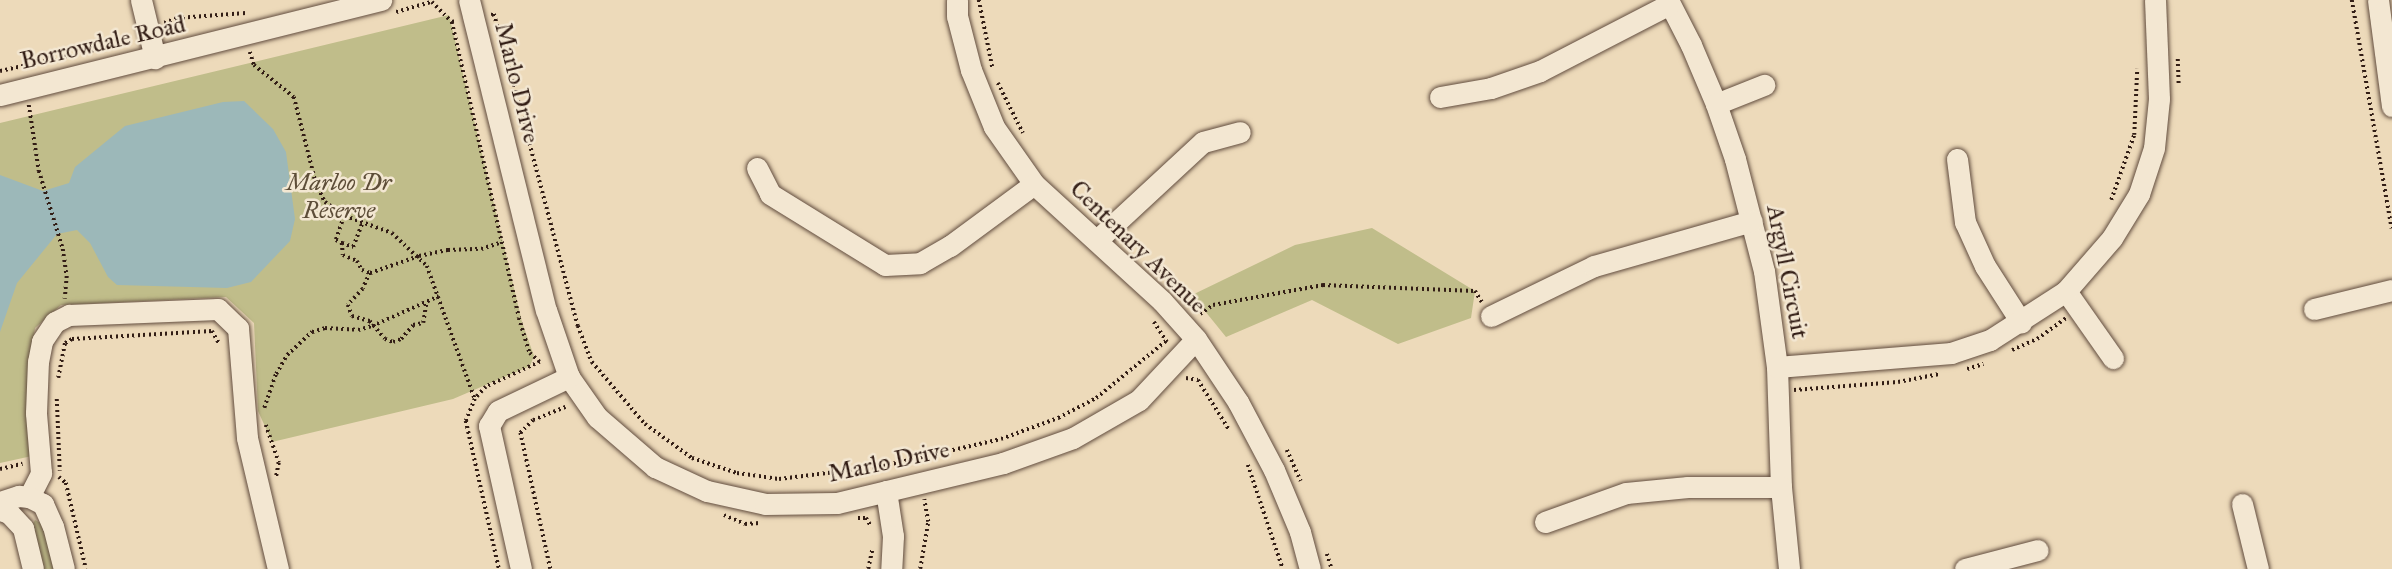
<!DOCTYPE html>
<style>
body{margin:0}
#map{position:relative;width:2392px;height:569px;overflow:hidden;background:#eddaba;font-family:"IM FELL Great Primer",serif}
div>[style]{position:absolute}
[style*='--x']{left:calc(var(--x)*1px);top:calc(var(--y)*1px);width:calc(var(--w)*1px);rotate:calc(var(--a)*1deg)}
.green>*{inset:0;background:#c0bd8a}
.water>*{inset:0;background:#9cb8b9}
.path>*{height:3.5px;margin-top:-1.75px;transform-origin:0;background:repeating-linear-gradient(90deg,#321d15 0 2px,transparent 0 5.5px)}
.roads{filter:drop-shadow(0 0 2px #614c3e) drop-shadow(0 0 2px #614c3e)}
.minor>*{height:21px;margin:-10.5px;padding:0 10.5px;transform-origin:10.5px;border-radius:10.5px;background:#f3e7d2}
span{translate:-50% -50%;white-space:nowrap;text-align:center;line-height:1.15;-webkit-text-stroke:5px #f3e7d2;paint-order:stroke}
.street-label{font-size:24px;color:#321d15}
.park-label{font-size:24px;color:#5d4d38;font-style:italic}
</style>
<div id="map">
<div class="green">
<i style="clip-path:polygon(449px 15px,522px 322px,534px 356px,530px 366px,453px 399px,272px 442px,258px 411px,254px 323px,226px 297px,61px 305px,35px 328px,29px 369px,32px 456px,0 463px,0 123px)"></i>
<i style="clip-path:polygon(1372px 228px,1475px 291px,1471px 318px,1398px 344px,1312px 300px,1226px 337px,1192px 295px,1295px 245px)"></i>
<i style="clip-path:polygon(35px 520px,46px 526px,57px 569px,40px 569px,31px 527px)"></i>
</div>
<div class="water">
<i style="clip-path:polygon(244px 101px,273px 129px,286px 152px,295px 219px,290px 241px,251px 282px,227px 288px,117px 285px,108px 277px,90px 243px,77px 230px,57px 234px,17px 283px,0 332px,0 175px,43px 191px,69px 183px,75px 167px,125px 126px,223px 102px)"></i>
</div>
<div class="path">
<i style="--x:979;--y:0;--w:71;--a:78.7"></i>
<i style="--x:2352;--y:0;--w:232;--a:80.1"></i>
<i style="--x:396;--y:12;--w:37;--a:-16"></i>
<i style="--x:432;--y:2;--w:28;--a:45"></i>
<i style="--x:452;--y:22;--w:4;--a:-14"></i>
<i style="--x:491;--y:15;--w:3;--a:-18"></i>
<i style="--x:494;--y:14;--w:57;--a:73.8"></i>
<i style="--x:510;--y:69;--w:266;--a:75.2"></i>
<i style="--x:578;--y:326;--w:39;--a:69"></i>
<i style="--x:592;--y:362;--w:82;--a:49.5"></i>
<i style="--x:645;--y:424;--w:58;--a:35.9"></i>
<i style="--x:692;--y:458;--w:47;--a:18.4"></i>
<i style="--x:737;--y:473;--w:42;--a:8.1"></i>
<i style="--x:779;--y:479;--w:105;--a:-7.1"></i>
<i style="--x:883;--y:466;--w:121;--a:-12.9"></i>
<i style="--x:1001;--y:439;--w:61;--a:-20.2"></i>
<i style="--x:1058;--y:418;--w:43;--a:-27.8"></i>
<i style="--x:1096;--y:398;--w:90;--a:-39.2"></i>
<i style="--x:452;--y:22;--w:303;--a:77.2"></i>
<i style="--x:519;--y:318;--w:37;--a:73"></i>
<i style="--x:530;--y:353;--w:13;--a:42"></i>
<i style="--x:540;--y:362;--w:60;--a:155.2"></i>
<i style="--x:486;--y:387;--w:16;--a:133"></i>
<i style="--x:475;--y:399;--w:24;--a:112"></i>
<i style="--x:466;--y:421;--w:152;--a:77.4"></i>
<i style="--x:164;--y:23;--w:14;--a:-21"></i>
<i style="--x:177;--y:18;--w:69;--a:-4.1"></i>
<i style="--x:250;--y:52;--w:14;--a:73"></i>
<i style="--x:254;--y:65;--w:51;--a:38.7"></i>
<i style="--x:294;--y:97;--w:89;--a:75.7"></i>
<i style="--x:316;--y:183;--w:21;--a:65"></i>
<i style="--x:325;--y:202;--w:24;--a:35"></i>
<i style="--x:345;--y:216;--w:50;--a:19.9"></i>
<i style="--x:392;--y:233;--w:48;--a:43.3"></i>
<i style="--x:427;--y:266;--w:141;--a:70.2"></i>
<i style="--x:2178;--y:59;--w:27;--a:88"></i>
<i style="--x:0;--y:71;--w:124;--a:-12.6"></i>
<i style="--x:998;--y:83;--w:56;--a:63.4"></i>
<i style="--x:29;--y:105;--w:67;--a:81.4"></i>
<i style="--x:39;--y:171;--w:82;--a:72.9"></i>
<i style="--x:63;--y:249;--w:27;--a:82"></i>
<i style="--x:67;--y:276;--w:23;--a:95"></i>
<i style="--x:2111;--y:200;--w:69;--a:-70.5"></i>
<i style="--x:2134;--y:135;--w:66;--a:-87.4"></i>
<i style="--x:344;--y:217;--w:24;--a:109"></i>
<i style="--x:336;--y:240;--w:7;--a:27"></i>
<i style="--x:342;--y:243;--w:12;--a:85"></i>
<i style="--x:343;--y:255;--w:15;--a:23"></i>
<i style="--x:357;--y:261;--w:10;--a:61"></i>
<i style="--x:362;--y:270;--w:9;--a:21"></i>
<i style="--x:370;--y:273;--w:52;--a:-19.1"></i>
<i style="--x:419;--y:256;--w:30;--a:-12"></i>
<i style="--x:448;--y:250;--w:33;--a:-2"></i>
<i style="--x:481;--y:249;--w:22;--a:-18"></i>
<i style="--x:342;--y:243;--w:12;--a:20"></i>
<i style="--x:353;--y:247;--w:26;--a:-69"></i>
<i style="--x:1155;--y:267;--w:16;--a:43"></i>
<i style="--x:370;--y:273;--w:17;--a:114"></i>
<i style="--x:363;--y:289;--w:22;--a:133"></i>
<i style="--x:348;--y:305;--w:12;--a:70"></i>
<i style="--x:352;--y:316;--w:19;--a:16"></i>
<i style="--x:370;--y:321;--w:23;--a:50"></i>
<i style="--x:385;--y:339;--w:9;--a:21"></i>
<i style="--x:393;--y:342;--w:9;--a:-21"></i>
<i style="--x:401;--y:339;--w:18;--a:-49"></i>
<i style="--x:413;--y:325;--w:10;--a:-11"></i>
<i style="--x:423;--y:323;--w:20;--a:-81"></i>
<i style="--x:1200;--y:314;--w:16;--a:-35"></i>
<i style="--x:1213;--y:305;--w:112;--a:-10.3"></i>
<i style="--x:1323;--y:285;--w:152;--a:2.3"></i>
<i style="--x:1475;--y:291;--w:13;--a:58"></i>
<i style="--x:1154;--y:322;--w:24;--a:57"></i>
<i style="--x:2012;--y:350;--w:27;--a:-24"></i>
<i style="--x:2037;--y:339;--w:36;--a:-36"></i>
<i style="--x:1967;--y:369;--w:17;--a:-17"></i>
<i style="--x:58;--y:378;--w:36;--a:-79"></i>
<i style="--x:65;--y:343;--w:8;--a:-30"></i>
<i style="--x:72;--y:339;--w:140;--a:-3.3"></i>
<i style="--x:212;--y:331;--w:14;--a:60"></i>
<i style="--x:1186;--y:378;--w:12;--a:9"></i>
<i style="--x:1198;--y:380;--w:60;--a:57.9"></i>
<i style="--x:1794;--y:390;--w:104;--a:-4.4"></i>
<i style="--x:1898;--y:382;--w:42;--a:-11"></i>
<i style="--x:57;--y:399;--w:72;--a:87.6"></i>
<i style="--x:264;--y:408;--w:36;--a:-71"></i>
<i style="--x:276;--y:374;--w:22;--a:-60"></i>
<i style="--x:287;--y:355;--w:34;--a:-43"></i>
<i style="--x:312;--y:332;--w:14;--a:-17"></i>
<i style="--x:325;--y:328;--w:33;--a:3"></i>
<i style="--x:358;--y:330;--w:15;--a:-16"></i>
<i style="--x:372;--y:326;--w:73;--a:-24.1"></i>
<i style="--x:266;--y:425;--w:40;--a:71.1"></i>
<i style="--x:279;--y:463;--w:15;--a:101"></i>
<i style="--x:1287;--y:450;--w:34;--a:66"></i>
<i style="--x:1248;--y:465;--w:110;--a:71.4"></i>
<i style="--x:0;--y:469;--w:23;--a:-13"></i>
<i style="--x:59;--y:477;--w:9;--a:41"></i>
<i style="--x:66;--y:483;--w:88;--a:76.9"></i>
<i style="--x:724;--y:515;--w:23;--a:23"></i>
<i style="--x:745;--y:524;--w:15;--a:-4"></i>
<i style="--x:858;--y:518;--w:8;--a:0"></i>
<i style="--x:866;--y:518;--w:9;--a:58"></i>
<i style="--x:1327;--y:554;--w:16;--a:72"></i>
<i style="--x:550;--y:569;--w:139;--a:-102.4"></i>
<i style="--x:520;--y:433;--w:18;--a:-45"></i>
<i style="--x:533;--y:420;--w:35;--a:-22"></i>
<i style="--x:868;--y:569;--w:19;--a:-78"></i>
<i style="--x:920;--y:569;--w:48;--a:-80.3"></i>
<i style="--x:928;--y:522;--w:23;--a:-100"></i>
</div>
<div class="roads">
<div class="minor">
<i style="--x:141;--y:0;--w:60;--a:76.4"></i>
<i style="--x:469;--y:0;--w:319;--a:76.1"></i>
<i style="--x:546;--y:310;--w:71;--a:71.1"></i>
<i style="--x:569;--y:377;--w:49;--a:55"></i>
<i style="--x:597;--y:417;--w:77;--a:40.8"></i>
<i style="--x:655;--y:467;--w:57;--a:24.8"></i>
<i style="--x:707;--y:491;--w:59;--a:12.6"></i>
<i style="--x:765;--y:504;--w:72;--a:-0.8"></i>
<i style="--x:837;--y:503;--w:171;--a:-13.5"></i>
<i style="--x:1003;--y:463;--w:74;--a:-19.7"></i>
<i style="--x:1073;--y:438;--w:76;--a:-29.9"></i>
<i style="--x:1139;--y:400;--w:83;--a:-46.9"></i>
<i style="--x:957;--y:0;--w:16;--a:90"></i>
<i style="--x:957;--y:16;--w:56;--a:75.5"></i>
<i style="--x:971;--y:70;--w:61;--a:68"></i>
<i style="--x:994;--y:127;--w:70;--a:54.9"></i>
<i style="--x:1034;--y:184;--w:173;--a:42.4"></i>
<i style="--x:1162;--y:301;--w:51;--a:48.2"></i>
<i style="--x:1196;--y:339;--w:76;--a:56.3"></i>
<i style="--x:1238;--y:402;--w:77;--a:62.1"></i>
<i style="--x:1274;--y:470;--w:67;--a:67.2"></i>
<i style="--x:1300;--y:532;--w:38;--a:75"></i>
<i style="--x:1668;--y:0;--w:51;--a:62.9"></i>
<i style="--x:1691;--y:45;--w:64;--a:67"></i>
<i style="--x:1716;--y:104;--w:58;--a:70.9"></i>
<i style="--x:1735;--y:159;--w:116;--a:75.5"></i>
<i style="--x:1764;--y:271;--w:97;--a:82.3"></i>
<i style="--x:1777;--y:367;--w:120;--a:88.1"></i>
<i style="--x:1781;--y:487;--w:82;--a:84.4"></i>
<i style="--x:2378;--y:0;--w:107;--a:82.5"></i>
<i style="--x:0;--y:95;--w:393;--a:-14"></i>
<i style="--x:1440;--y:97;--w:52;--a:-10"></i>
<i style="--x:1491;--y:88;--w:52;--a:-19.1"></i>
<i style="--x:1540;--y:71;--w:146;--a:-27.3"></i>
<i style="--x:1716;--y:104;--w:52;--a:-21.6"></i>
<i style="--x:1957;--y:159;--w:64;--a:82.8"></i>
<i style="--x:1965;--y:222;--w:48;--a:65.6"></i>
<i style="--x:1985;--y:266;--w:67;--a:57.3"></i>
<i style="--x:757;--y:168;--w:29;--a:63"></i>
<i style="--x:770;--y:194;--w:135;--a:31.7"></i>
<i style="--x:885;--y:265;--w:35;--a:-3"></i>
<i style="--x:920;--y:263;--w:34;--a:-30"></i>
<i style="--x:950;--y:246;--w:104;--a:-36.4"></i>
<i style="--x:1097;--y:240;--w:144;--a:-42.8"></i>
<i style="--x:1203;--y:142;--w:38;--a:-15"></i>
<i style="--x:2066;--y:291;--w:82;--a:55"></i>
<i style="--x:2314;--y:309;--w:80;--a:-13.7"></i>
<i style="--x:1491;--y:316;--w:114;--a:-25.9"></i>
<i style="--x:1594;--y:266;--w:164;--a:-15.9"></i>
<i style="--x:1777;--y:367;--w:175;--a:-4.6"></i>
<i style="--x:1951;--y:353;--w:41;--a:-18.4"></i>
<i style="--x:1990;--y:340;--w:90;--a:-32.8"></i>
<i style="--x:2066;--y:291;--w:70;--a:-49"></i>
<i style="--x:2112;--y:238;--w:52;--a:-58.5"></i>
<i style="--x:2139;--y:194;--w:48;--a:-71.9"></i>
<i style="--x:2154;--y:148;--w:49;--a:-84.2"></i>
<i style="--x:2159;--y:99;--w:99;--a:-92.3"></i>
<i style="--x:886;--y:491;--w:46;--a:81.2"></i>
<i style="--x:893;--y:536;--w:33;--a:93"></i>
<i style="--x:29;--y:497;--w:27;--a:-63"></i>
<i style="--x:41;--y:473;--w:60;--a:-94.8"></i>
<i style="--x:36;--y:413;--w:51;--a:-87.8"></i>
<i style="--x:38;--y:362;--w:21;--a:-79"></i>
<i style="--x:42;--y:341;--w:23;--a:-56"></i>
<i style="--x:55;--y:322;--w:16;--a:-27"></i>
<i style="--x:69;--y:315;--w:149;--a:-2.3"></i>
<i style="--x:218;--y:309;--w:28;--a:44"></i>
<i style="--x:238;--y:328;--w:110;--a:85.3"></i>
<i style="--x:247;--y:438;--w:135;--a:76.7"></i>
<i style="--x:0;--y:502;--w:20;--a:-18"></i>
<i style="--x:19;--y:496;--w:10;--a:6"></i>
<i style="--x:29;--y:497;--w:16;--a:27"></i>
<i style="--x:43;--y:504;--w:24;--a:66"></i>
<i style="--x:53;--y:526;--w:44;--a:75.7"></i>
<i style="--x:2242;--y:504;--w:67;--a:76.2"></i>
<i style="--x:0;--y:510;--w:9;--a:18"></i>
<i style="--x:9;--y:513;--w:21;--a:47"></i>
<i style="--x:23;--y:528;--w:42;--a:76.3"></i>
<i style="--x:1545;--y:522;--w:86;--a:-19.7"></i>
<i style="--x:1626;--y:493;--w:62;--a:-5.5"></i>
<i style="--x:1688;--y:487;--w:93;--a:0"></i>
<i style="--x:521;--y:569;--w:147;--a:-102.6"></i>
<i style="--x:489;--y:426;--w:17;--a:-59"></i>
<i style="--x:498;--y:411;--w:79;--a:-25.6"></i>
<i style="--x:1965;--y:569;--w:75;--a:-14.6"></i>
</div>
</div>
<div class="street-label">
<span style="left:103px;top:43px;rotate:-13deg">Borrowdale Road</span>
<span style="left:517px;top:83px;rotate:76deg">Marlo Drive</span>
<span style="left:1138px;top:247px;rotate:44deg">Centenary Avenue</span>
<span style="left:1787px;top:272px;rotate:79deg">Argyll Circuit</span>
<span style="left:889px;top:462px;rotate:-12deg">Marlo Drive</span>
</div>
<div class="park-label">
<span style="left:339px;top:197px">Marloo Dr<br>Reserve</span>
</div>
</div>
